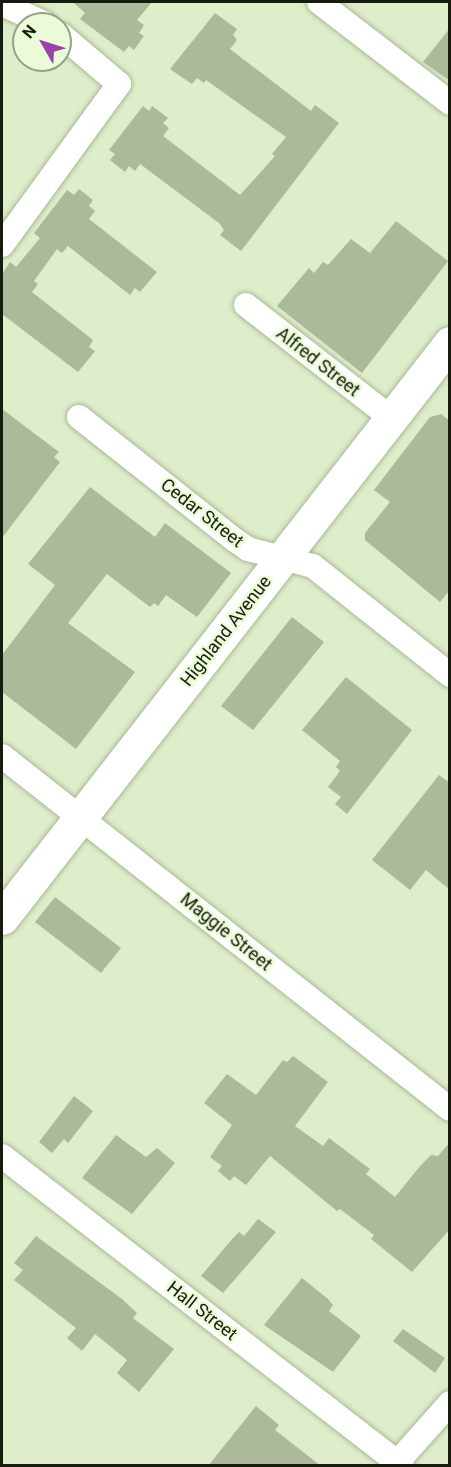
<!DOCTYPE html>
<style>
body{margin:0}
#map{position:relative;width:451px;height:1467px;overflow:hidden;background:#deedca;font-family:Roboto,sans-serif}
div>[style]{position:absolute}
[style*='--x']{left:calc(var(--x)*1px);top:calc(var(--y)*1px);width:calc(var(--w)*1px);rotate:calc(var(--a)*1deg)}
.building>*{inset:0;background:#abba98}
.roads{filter:drop-shadow(0 0 2px #aab896) drop-shadow(0 0 2px #aab896)}
.minor>*{height:24px;margin:-12px;padding:0 12px;transform-origin:12px;border-radius:12px;background:#fff}
.secondary>*{height:33px;margin:-16.5px;padding:0 16.5px;transform-origin:16.5px;border-radius:16.5px;background:#fff}
span{translate:-50% -50%;white-space:nowrap;text-align:center;line-height:1.15;-webkit-text-stroke:5px #ebfbd7;paint-order:stroke}
.street-label{font-size:18px;color:#161b0e}
.frame{position:absolute;inset:0;border:3px solid #161b0e;pointer-events:none}
.north{position:absolute;left:12px;top:12px;width:60px;height:60px;box-sizing:border-box;background:#ebfbd7;border:2px solid #96a187;border-radius:50%;rotate:309deg;font-size:16px;font-weight:700;line-height:24px;text-align:center;color:#161b0e}
.north::after{content:'';display:block;margin:auto;width:21px;height:27px;background:#9d40aa;clip-path:polygon(50% 0,100% 100%,50% 72%,0 100%)}
</style>
<div id="map">
<div class="building">
<i style="clip-path:polygon(73px 2px,152px 2px,137px 20px,144px 25px,139px 33px,144px 36px,134px 50px,129px 46px,124px 52px,80px 19px,85px 13px)"></i>
<i style="clip-path:polygon(215px 13px,237px 29px,233px 35px,237px 40px,230px 49px,311px 111px,315px 105px,339px 123px,241px 251px,220px 235px,224px 230px,219px 223px,140px 164px,135px 171px,129px 166px,125px 172px,110px 160px,115px 154px,109px 150px,143px 106px,149px 111px,152px 106px,168px 118px,163px 123px,169px 128px,163px 136px,240px 195px,275px 156px,272px 154px,286px 137px,206px 80px,204px 83px,197px 78px,192px 84px,170px 69px)"></i>
<i style="clip-path:polygon(450px 28px,450px 81px,423px 62px)"></i>
<i style="clip-path:polygon(79px 189px,93px 200px,89px 206px,95px 211px,89px 219px,157px 272px,140px 292px,135px 288px,130px 295px,68px 246px,62px 253px,57px 249px,34px 281px,38px 284px,32px 292px,93px 340px,89px 347px,95px 351px,78px 372px,2px 314px,2px 274px,10px 262px,16px 267px,40px 238px,34px 233px,67px 190px,74px 195px)"></i>
<i style="clip-path:polygon(396px 221px,448px 261px,362px 373px,277px 306px,309px 268px,314px 273px,323px 262px,328px 265px,351px 239px,370px 253px)"></i>
<i style="clip-path:polygon(2px 409px,59px 452px,54px 457px,60px 462px,2px 538px)"></i>
<i style="clip-path:polygon(441px 414px,450px 421px,450px 590px,440px 602px,365px 540px,365px 533px,390px 502px,374px 490px,430px 417px)"></i>
<i style="clip-path:polygon(90px 487px,155px 537px,165px 523px,231px 573px,197px 617px,166px 595px,158px 606px,154px 603px,150px 607px,107px 574px,68px 623px,135px 672px,76px 749px,2px 692px,2px 655px,55px 585px,28px 564px)"></i>
<i style="clip-path:polygon(292px 617px,324px 642px,253px 730px,221px 706px)"></i>
<i style="clip-path:polygon(346px 677px,412px 730px,347px 814px,335px 804px,341px 797px,328px 787px,340px 771px,336px 767px,340px 761px,302px 730px)"></i>
<i style="clip-path:polygon(439px 775px,450px 783px,450px 890px,426px 870px,410px 890px,372px 860px)"></i>
<i style="clip-path:polygon(55px 897px,121px 948px,101px 973px,35px 922px)"></i>
<i style="clip-path:polygon(293px 1056px,328px 1082px,295px 1126px,323px 1146px,329px 1138px,370px 1169px,366px 1174px,395px 1197px,421px 1165px,431px 1155px,438px 1156px,450px 1142px,450px 1229px,412px 1272px,371px 1239px,374px 1235px,340px 1209px,337px 1211px,270px 1156px,246px 1185px,234px 1176px,230px 1181px,218px 1171px,222px 1166px,210px 1157px,232px 1125px,204px 1103px,227px 1074px,256px 1095px,283px 1060px,287px 1062px)"></i>
<i style="clip-path:polygon(74px 1096px,93px 1111px,68px 1143px,64px 1139px,52px 1153px,39px 1142px)"></i>
<i style="clip-path:polygon(116px 1135px,146px 1157px,157px 1148px,175px 1163px,132px 1214px,82px 1178px)"></i>
<i style="clip-path:polygon(258px 1219px,276px 1232px,223px 1293px,201px 1276px,233px 1238px,239px 1232px,244px 1236px)"></i>
<i style="clip-path:polygon(36px 1236px,122px 1299px,137px 1313px,133px 1318px,174px 1349px,139px 1392px,117px 1373px,127px 1360px,95px 1334px,82px 1351px,67px 1338px,76px 1328px,14px 1280px,23px 1270px,14px 1263px)"></i>
<i style="clip-path:polygon(302px 1278px,328px 1299px,333px 1305px,329px 1311px,361px 1336px,333px 1372px,264px 1325px)"></i>
<i style="clip-path:polygon(403px 1329px,445px 1358px,435px 1373px,393px 1341px)"></i>
<i style="clip-path:polygon(256px 1406px,279px 1425px,275px 1430px,321px 1466px,208px 1466px)"></i>
</div>
<div class="roads">
<div class="minor">
<i style="--x:319;--y:2;--w:165;--a:37.6"></i>
<i style="--x:2;--y:4;--w:48;--a:24.4"></i>
<i style="--x:2;--y:245;--w:199;--a:-54"></i>
<i style="--x:119;--y:84;--w:77;--a:-139.7"></i>
<i style="--x:246;--y:305;--w:184;--a:37.9"></i>
<i style="--x:79;--y:417;--w:199;--a:38.3"></i>
<i style="--x:235;--y:540;--w:16;--a:35"></i>
<i style="--x:248;--y:549;--w:67;--a:14.7"></i>
<i style="--x:313;--y:566;--w:175;--a:38.5"></i>
<i style="--x:2;--y:756;--w:570;--a:38.24"></i>
<i style="--x:2;--y:1156;--w:506;--a:37.78"></i>
<i style="--x:394;--y:1466;--w:84;--a:-48.4"></i>
</div>
<div class="secondary">
<i style="--x:2;--y:918;--w:729;--a:-52.08"></i>
</div>
</div>
<div class="street-label">
<span style="left:318px;top:362px;rotate:38deg">Alfred Street</span>
<span style="left:202px;top:513px;rotate:38deg">Cedar Street</span>
<span style="left:226px;top:631px;rotate:-52deg">Highland Avenue</span>
<span style="left:226px;top:932px;rotate:39deg">Maggie Street</span>
<span style="left:202px;top:1311px;rotate:38deg">Hall Street</span>
</div>
<div class="frame"></div>
<div class="north">N</div>
</div>
